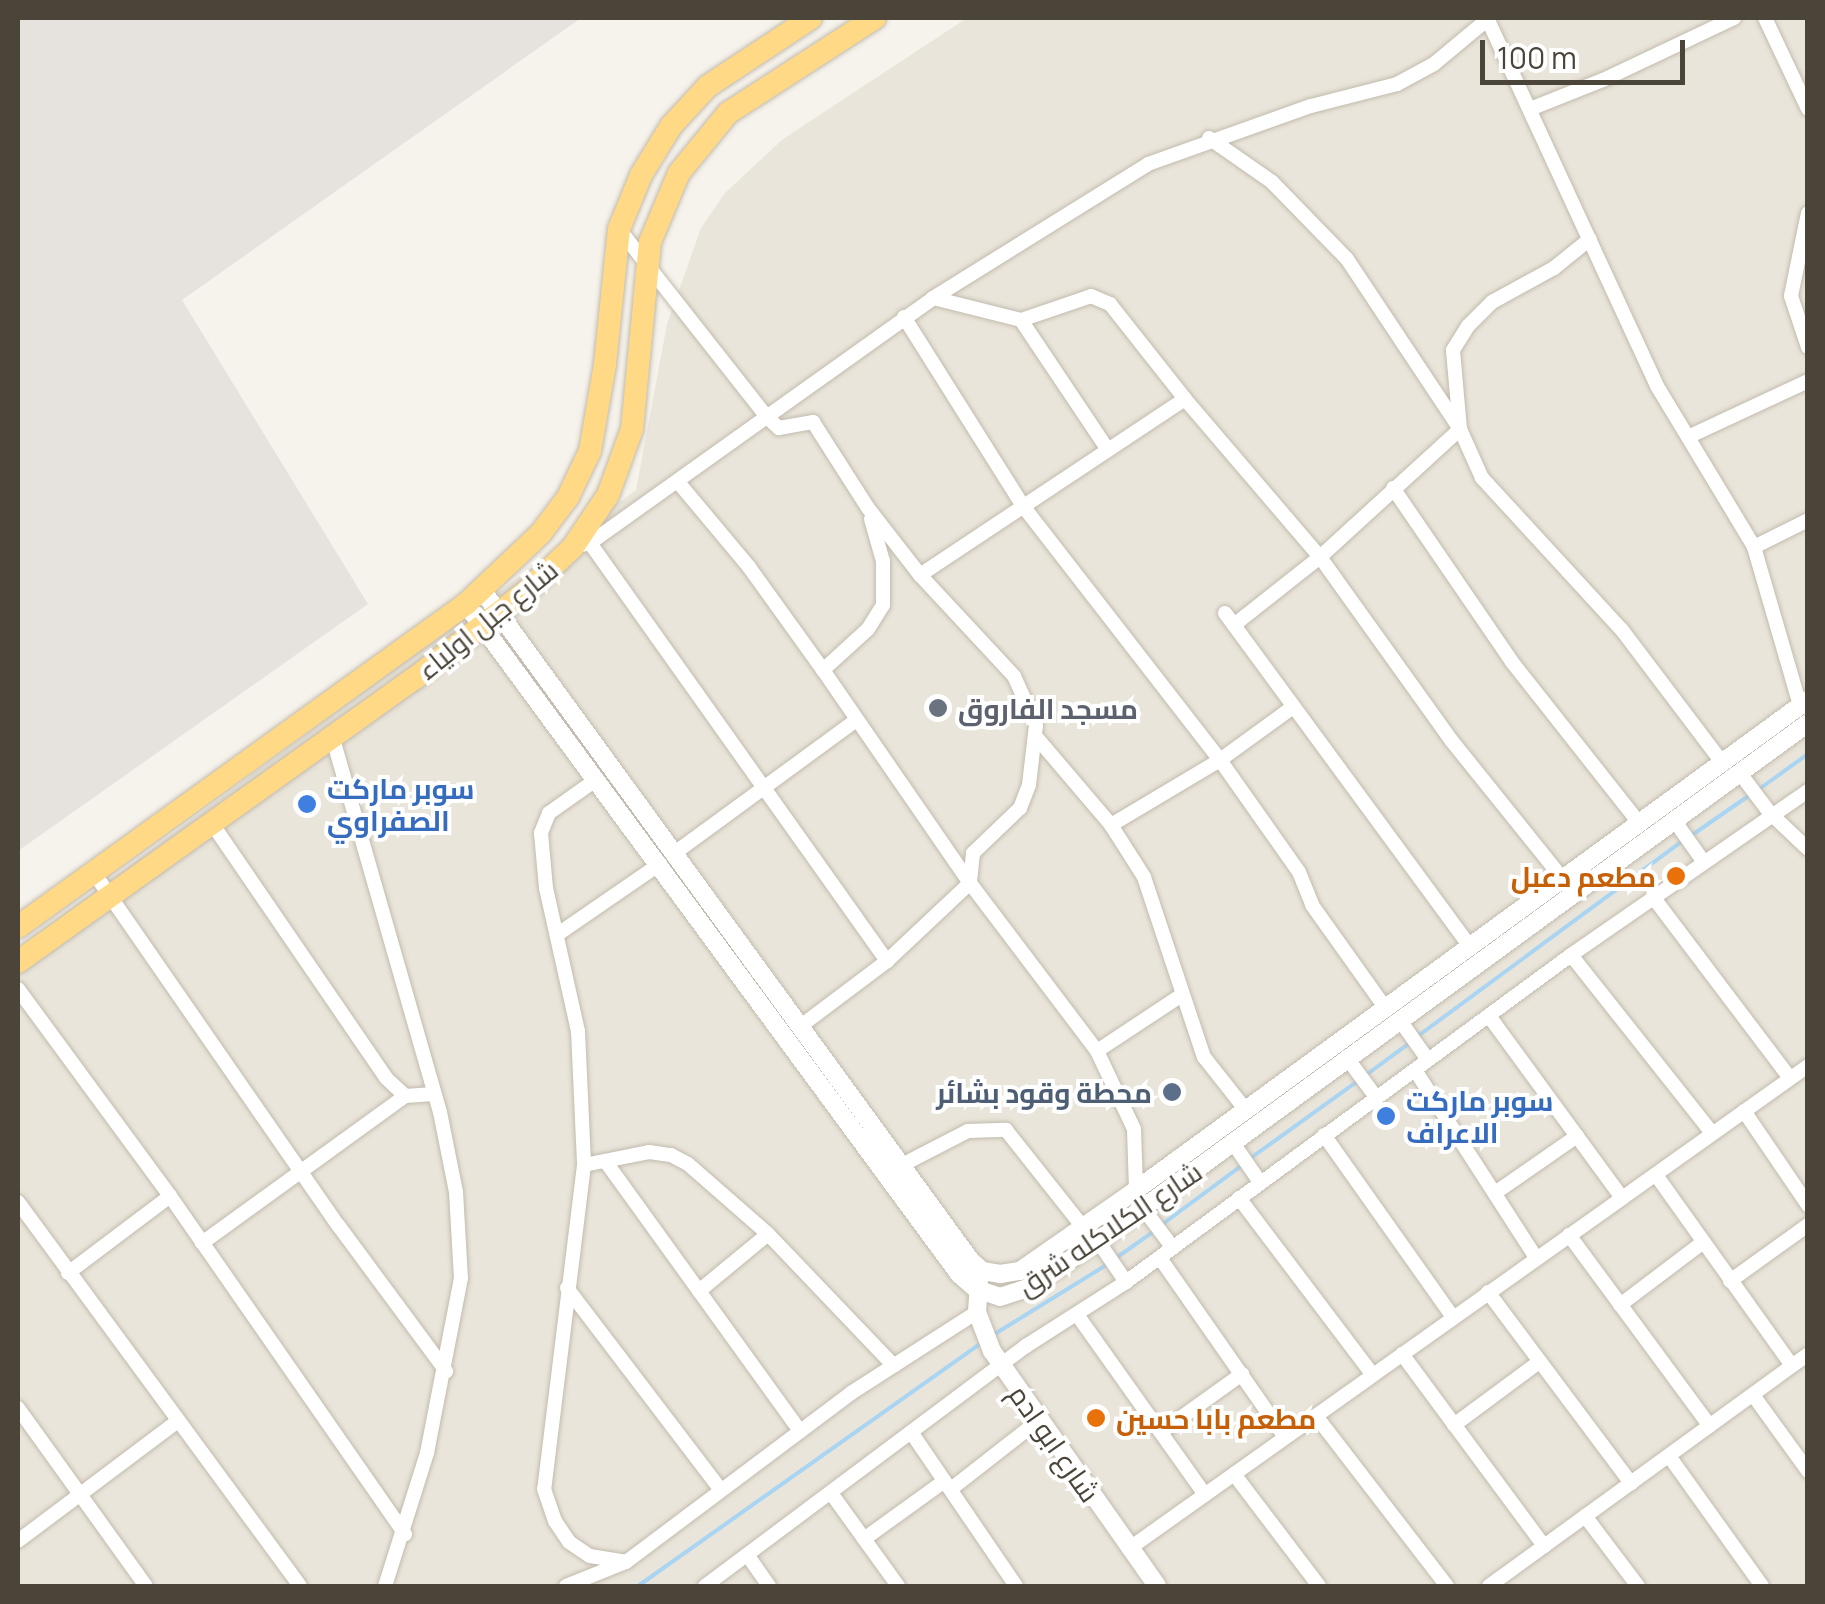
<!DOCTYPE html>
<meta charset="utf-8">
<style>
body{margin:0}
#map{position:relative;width:1825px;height:1604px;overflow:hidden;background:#f6f3ec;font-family:Manrope,Cairo,sans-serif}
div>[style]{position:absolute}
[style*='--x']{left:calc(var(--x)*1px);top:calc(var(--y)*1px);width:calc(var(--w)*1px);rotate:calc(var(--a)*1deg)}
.residential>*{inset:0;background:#eae5da}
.industrial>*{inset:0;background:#e6e2dd}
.stream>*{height:4px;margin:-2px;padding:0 2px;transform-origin:2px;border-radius:2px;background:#a9d4f2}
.roads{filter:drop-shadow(0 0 2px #c2bbae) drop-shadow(0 0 2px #c2bbae)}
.minor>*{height:14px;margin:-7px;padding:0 7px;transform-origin:7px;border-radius:7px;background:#fff}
.tertiary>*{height:18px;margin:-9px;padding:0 9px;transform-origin:9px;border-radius:9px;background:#fff}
.trunk>*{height:22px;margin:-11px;padding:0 11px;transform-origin:11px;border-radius:11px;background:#ffd985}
.dots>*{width:28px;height:28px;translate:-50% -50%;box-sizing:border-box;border:5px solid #fff;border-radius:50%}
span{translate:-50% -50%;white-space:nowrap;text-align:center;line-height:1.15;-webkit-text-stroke:8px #fff;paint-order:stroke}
.street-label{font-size:28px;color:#4b4439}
.worship-label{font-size:28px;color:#5b616d;font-weight:700}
.left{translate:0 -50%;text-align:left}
.shop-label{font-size:28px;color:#366cbe;font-weight:700}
.food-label{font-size:28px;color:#c56008;font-weight:700}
.right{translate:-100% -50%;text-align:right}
.service-label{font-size:28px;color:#4e5e75;font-weight:700}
.frame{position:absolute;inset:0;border:20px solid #4b4439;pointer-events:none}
.scale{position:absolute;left:1480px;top:40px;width:205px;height:45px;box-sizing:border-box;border:5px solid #4b4439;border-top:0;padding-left:12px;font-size:30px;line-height:35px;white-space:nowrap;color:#4b4439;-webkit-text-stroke:8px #fff;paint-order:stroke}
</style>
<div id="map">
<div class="residential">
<i style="clip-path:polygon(967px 18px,1807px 18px,1807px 1586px,18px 1586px,18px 948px,636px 490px,667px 324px,701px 228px,725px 193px,783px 139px)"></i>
</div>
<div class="industrial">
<i style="clip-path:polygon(18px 18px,581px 18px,182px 300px,368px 604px,18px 851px)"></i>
</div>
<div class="stream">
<i style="--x:1758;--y:790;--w:62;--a:-35.8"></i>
<i style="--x:1692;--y:835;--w:70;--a:-34.6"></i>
<i style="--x:1418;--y:1036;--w:330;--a:-36.4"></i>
<i style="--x:1366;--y:1075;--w:56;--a:-36.3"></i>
<i style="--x:1248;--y:1160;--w:135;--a:-35.7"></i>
<i style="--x:1160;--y:1226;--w:101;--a:-36.5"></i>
<i style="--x:1116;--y:1258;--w:45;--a:-35.1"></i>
<i style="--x:993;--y:1335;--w:135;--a:-31.7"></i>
<i style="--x:638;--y:1586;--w:420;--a:-35.3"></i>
</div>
<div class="roads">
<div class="minor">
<i style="--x:1487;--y:18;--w:405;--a:65.2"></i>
<i style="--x:1657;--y:386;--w:188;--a:58.9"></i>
<i style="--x:1754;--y:547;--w:165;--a:73.8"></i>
<i style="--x:1765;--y:18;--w:101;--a:64.7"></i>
<i style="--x:1530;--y:109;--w:79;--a:-21.7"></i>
<i style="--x:1603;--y:80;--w:145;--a:-25.3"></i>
<i style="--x:1209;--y:138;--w:77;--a:34.9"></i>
<i style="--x:1272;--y:182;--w:107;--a:45.8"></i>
<i style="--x:1347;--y:259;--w:204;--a:56.4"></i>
<i style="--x:1460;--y:429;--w:54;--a:65.8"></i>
<i style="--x:1482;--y:478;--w:207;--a:47.4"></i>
<i style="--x:1622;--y:630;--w:166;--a:52.9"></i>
<i style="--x:1808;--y:213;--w:85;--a:101.6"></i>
<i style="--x:1791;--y:296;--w:54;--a:71.6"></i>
<i style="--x:619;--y:229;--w:238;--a:51.8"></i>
<i style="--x:766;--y:416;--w:18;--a:43"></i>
<i style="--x:779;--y:428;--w:35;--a:-10"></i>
<i style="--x:813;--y:422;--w:102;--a:57.4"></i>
<i style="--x:868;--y:508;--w:85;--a:52.2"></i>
<i style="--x:920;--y:575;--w:138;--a:47.1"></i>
<i style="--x:1014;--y:676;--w:54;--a:65.8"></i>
<i style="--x:1036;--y:725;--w:60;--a:96.7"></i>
<i style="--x:1029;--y:785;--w:25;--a:111"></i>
<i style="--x:1020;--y:808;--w:65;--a:136.2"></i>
<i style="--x:973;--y:853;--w:30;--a:96"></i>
<i style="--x:970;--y:883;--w:114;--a:136.8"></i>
<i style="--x:887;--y:961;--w:106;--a:143"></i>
<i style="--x:933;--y:298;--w:91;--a:14"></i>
<i style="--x:1021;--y:320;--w:156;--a:56.2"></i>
<i style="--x:904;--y:317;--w:223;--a:57.8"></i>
<i style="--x:1023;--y:506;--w:321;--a:52.2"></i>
<i style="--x:1220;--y:760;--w:137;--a:54.8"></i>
<i style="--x:1299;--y:872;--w:35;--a:68"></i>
<i style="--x:1312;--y:905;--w:124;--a:54.5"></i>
<i style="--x:1021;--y:320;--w:74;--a:-18.9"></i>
<i style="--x:1091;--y:296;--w:21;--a:23"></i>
<i style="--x:1110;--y:304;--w:121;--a:51.7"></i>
<i style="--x:1185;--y:399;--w:208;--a:49.5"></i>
<i style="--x:1320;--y:557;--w:225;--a:54.4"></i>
<i style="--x:1451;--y:740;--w:177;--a:51.2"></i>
<i style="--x:1690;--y:436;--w:130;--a:-25"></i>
<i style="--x:678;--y:482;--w:111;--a:50.1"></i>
<i style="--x:749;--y:567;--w:127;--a:54.3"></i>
<i style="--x:1393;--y:488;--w:211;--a:55.6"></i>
<i style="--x:1512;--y:662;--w:205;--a:51.7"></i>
<i style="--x:871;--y:519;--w:44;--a:74.1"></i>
<i style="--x:883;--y:561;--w:44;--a:90"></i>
<i style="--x:883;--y:605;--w:28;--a:122"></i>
<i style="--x:868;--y:629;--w:61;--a:137.7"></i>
<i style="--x:823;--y:670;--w:259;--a:55.4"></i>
<i style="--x:970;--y:883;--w:211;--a:52.9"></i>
<i style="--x:1097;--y:1051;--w:86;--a:64.6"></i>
<i style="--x:1134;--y:1129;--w:61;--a:88.1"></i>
<i style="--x:590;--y:543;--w:513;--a:54.61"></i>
<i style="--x:573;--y:547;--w:17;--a:-13"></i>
<i style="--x:590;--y:543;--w:422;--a:-35.5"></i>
<i style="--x:933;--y:298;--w:253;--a:-31.9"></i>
<i style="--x:1148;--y:164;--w:173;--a:-19.6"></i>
<i style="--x:1311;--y:106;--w:89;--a:-14.3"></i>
<i style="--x:1397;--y:84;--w:42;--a:-28.4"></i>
<i style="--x:1434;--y:64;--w:70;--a:-39.8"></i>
<i style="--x:1754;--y:547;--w:60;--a:-26.6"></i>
<i style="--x:920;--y:575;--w:318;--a:-33.6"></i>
<i style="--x:1225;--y:613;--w:411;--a:53.7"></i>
<i style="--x:1234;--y:625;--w:110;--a:-38.3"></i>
<i style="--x:1320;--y:557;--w:190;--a:-42.4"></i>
<i style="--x:1460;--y:429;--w:79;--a:-95.1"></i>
<i style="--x:1453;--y:350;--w:28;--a:-58"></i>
<i style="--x:1468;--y:326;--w:34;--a:-45"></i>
<i style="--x:1492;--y:302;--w:71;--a:-28.7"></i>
<i style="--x:1554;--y:268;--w:46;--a:-38.9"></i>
<i style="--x:1037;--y:738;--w:114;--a:49.6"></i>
<i style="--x:1111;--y:825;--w:62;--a:57.6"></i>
<i style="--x:1144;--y:877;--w:190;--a:71.6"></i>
<i style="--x:1204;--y:1057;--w:66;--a:51.7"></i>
<i style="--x:333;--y:739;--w:388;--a:74"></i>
<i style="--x:440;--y:1112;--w:82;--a:78.7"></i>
<i style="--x:456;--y:1192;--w:86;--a:86.7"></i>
<i style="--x:461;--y:1278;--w:178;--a:101"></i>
<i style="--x:427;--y:1453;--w:139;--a:107.5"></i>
<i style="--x:1739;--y:772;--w:51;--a:52.9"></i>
<i style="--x:1770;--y:813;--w:52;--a:43.5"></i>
<i style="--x:597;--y:779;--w:59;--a:144.7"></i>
<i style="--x:549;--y:813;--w:22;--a:112"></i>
<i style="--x:541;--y:833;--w:55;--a:84.8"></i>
<i style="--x:546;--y:888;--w:147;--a:77.4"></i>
<i style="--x:578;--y:1031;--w:134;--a:87.4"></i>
<i style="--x:584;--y:1165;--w:326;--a:97"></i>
<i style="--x:544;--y:1489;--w:34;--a:71"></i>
<i style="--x:555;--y:1521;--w:25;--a:56"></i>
<i style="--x:569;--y:1542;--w:25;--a:34"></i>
<i style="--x:590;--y:1556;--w:36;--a:9"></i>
<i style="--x:1674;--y:820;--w:50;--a:54.7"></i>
<i style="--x:213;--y:825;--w:306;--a:55.6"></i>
<i style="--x:386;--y:1078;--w:26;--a:43"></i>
<i style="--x:405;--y:1096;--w:29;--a:-4"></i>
<i style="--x:1111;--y:825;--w:127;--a:-30.8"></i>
<i style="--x:1220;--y:760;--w:90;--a:-36"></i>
<i style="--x:676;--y:852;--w:222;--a:-36.2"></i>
<i style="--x:94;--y:873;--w:428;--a:55.3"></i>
<i style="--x:338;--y:1225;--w:182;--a:53.5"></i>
<i style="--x:1653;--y:897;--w:227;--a:52.9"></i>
<i style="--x:558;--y:934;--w:124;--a:-34.5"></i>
<i style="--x:1571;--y:955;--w:227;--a:51.6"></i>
<i style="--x:18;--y:989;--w:257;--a:53.7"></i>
<i style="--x:170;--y:1196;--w:412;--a:55.2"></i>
<i style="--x:1489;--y:1016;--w:225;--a:53.8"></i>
<i style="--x:1399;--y:1019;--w:50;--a:54.7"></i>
<i style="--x:1097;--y:1051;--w:100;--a:-33.5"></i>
<i style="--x:1347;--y:1058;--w:49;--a:53.4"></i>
<i style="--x:1415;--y:1070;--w:224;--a:57.2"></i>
<i style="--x:1744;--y:1111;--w:114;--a:55.8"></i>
<i style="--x:1324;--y:1135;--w:223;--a:54.7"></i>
<i style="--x:1233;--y:1143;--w:47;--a:55.3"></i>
<i style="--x:606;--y:1162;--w:332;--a:54.2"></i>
<i style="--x:584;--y:1165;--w:66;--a:-11.3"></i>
<i style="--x:649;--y:1152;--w:22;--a:8"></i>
<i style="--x:671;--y:1155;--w:19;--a:28"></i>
<i style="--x:688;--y:1164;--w:106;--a:41.2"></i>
<i style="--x:768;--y:1234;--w:182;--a:46.3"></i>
<i style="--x:902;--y:1165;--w:74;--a:-27.3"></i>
<i style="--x:968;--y:1131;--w:38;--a:-2"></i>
<i style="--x:1006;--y:1130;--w:124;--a:51.6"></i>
<i style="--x:1656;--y:1175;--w:234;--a:54.5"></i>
<i style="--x:1495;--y:1193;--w:100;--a:-34.8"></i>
<i style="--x:1239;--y:1198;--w:222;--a:52.9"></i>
<i style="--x:18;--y:1202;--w:476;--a:53.7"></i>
<i style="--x:1143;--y:1208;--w:50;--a:53.1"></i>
<i style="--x:1569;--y:1235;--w:237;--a:53.6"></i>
<i style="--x:1098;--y:1241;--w:50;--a:55.7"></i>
<i style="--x:202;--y:1243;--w:251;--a:-35.9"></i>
<i style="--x:1160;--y:1258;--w:218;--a:55.1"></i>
<i style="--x:68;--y:1273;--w:128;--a:-37"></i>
<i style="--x:1730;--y:1281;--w:96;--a:-35.7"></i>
<i style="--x:567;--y:1288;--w:253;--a:52.7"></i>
<i style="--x:699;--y:1291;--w:89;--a:-39.6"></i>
<i style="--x:1488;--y:1292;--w:239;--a:53.2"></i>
<i style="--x:1620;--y:1305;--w:103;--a:-37.1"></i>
<i style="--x:1078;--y:1316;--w:219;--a:54.6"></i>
<i style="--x:1402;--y:1354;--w:239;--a:53.5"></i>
<i style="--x:1753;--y:1395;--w:94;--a:54.1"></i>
<i style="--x:18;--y:1408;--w:219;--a:54.3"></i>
<i style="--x:1316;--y:1416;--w:215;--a:52.4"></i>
<i style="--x:1454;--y:1425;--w:106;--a:-36.5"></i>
<i style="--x:911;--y:1432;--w:186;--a:55.7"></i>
<i style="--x:1161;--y:1432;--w:100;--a:-35.6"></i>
<i style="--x:1669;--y:1456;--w:160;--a:54.4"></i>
<i style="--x:1234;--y:1474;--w:141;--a:52.8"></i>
<i style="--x:831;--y:1493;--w:115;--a:54.2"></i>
<i style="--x:1585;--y:1516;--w:88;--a:52.9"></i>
<i style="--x:864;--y:1539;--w:97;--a:-35.8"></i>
<i style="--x:943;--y:1482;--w:11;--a:41"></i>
<i style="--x:951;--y:1489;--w:110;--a:-38"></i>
<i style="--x:18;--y:1541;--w:200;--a:-36.9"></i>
<i style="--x:1130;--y:1548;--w:832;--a:-35.41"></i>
<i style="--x:748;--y:1556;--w:37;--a:55"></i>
<i style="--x:566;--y:1586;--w:65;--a:-21.8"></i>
<i style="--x:626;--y:1562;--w:281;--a:-36.9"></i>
<i style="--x:851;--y:1393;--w:150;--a:-32.7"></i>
<i style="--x:705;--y:1586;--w:401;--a:-36.8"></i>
<i style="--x:1026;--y:1346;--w:119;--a:-32.6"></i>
<i style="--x:1126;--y:1282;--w:552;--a:-36.31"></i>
<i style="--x:1571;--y:955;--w:288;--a:-34.7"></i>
<i style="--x:1489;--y:1586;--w:394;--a:-36"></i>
</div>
<div class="tertiary">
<i style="--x:482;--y:590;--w:830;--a:53.92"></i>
<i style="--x:971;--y:1261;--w:15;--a:42"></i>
<i style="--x:982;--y:1271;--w:18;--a:9"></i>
<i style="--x:1000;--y:1274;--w:20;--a:-9"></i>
<i style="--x:1020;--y:1271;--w:141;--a:-34.9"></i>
<i style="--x:1136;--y:1190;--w:832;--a:-36.1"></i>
<i style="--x:466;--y:604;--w:832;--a:53.65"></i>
<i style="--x:959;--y:1274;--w:23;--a:41"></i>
<i style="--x:976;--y:1289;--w:25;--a:18"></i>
<i style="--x:1000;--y:1297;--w:29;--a:-18"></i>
<i style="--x:1028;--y:1288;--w:84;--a:-33.9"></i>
<i style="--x:1098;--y:1241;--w:879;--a:-36.11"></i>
<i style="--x:979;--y:1283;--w:29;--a:94"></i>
<i style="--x:977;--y:1312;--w:42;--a:69"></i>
<i style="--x:992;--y:1351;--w:287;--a:54.9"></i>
</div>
<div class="trunk">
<i style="--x:18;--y:927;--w:552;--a:-35.79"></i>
<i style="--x:466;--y:604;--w:103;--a:-43.4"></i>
<i style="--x:541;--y:533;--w:45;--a:-53.1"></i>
<i style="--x:568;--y:497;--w:51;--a:-64.4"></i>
<i style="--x:590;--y:451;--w:88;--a:-80.2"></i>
<i style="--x:605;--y:364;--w:136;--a:-84.1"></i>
<i style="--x:619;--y:229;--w:58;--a:-67.8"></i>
<i style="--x:641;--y:175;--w:57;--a:-58.5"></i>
<i style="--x:671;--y:126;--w:54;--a:-47.2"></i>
<i style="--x:708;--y:86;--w:123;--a:-33.4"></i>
<i style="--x:18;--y:962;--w:487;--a:-35.6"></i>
<i style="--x:414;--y:679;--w:146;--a:-38"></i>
<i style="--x:529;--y:589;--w:61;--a:-43.7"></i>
<i style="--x:573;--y:547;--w:63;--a:-56.1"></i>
<i style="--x:608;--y:495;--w:70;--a:-70"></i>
<i style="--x:632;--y:429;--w:188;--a:-84.5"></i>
<i style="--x:650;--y:242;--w:75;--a:-67.2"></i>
<i style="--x:679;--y:173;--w:77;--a:-50.8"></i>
<i style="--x:728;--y:113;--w:175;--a:-32.9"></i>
</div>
</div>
<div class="dots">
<i style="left:938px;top:708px;background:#6b7280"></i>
<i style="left:307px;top:804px;background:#3f7fe0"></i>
<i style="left:1676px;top:876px;background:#e8710a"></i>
<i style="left:1172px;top:1092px;background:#5c6f8a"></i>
<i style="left:1386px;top:1116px;background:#3f7fe0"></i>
<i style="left:1096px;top:1418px;background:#e8710a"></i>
</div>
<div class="street-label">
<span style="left:487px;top:619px;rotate:-39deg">شارع جبل اولياء</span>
<span style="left:1109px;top:1228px;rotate:-34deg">شارع الكلاكله شرق</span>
<span style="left:1055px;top:1443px;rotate:55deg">شارع ابو ادم</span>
</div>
<div class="worship-label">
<span class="left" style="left:958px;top:708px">مسجد الفاروق</span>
</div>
<div class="shop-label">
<span class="left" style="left:327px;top:804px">سوبر ماركت<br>الصفراوي</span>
<span class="left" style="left:1406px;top:1116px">سوبر ماركت<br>الاعراف</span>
</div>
<div class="food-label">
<span class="right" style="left:1656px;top:876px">مطعم دعبل</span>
<span class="left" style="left:1116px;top:1418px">مطعم بابا حسين</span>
</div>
<div class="service-label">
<span class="right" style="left:1152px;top:1092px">محطة وقود بشائر</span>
</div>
<div class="frame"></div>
<div class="scale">100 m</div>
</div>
